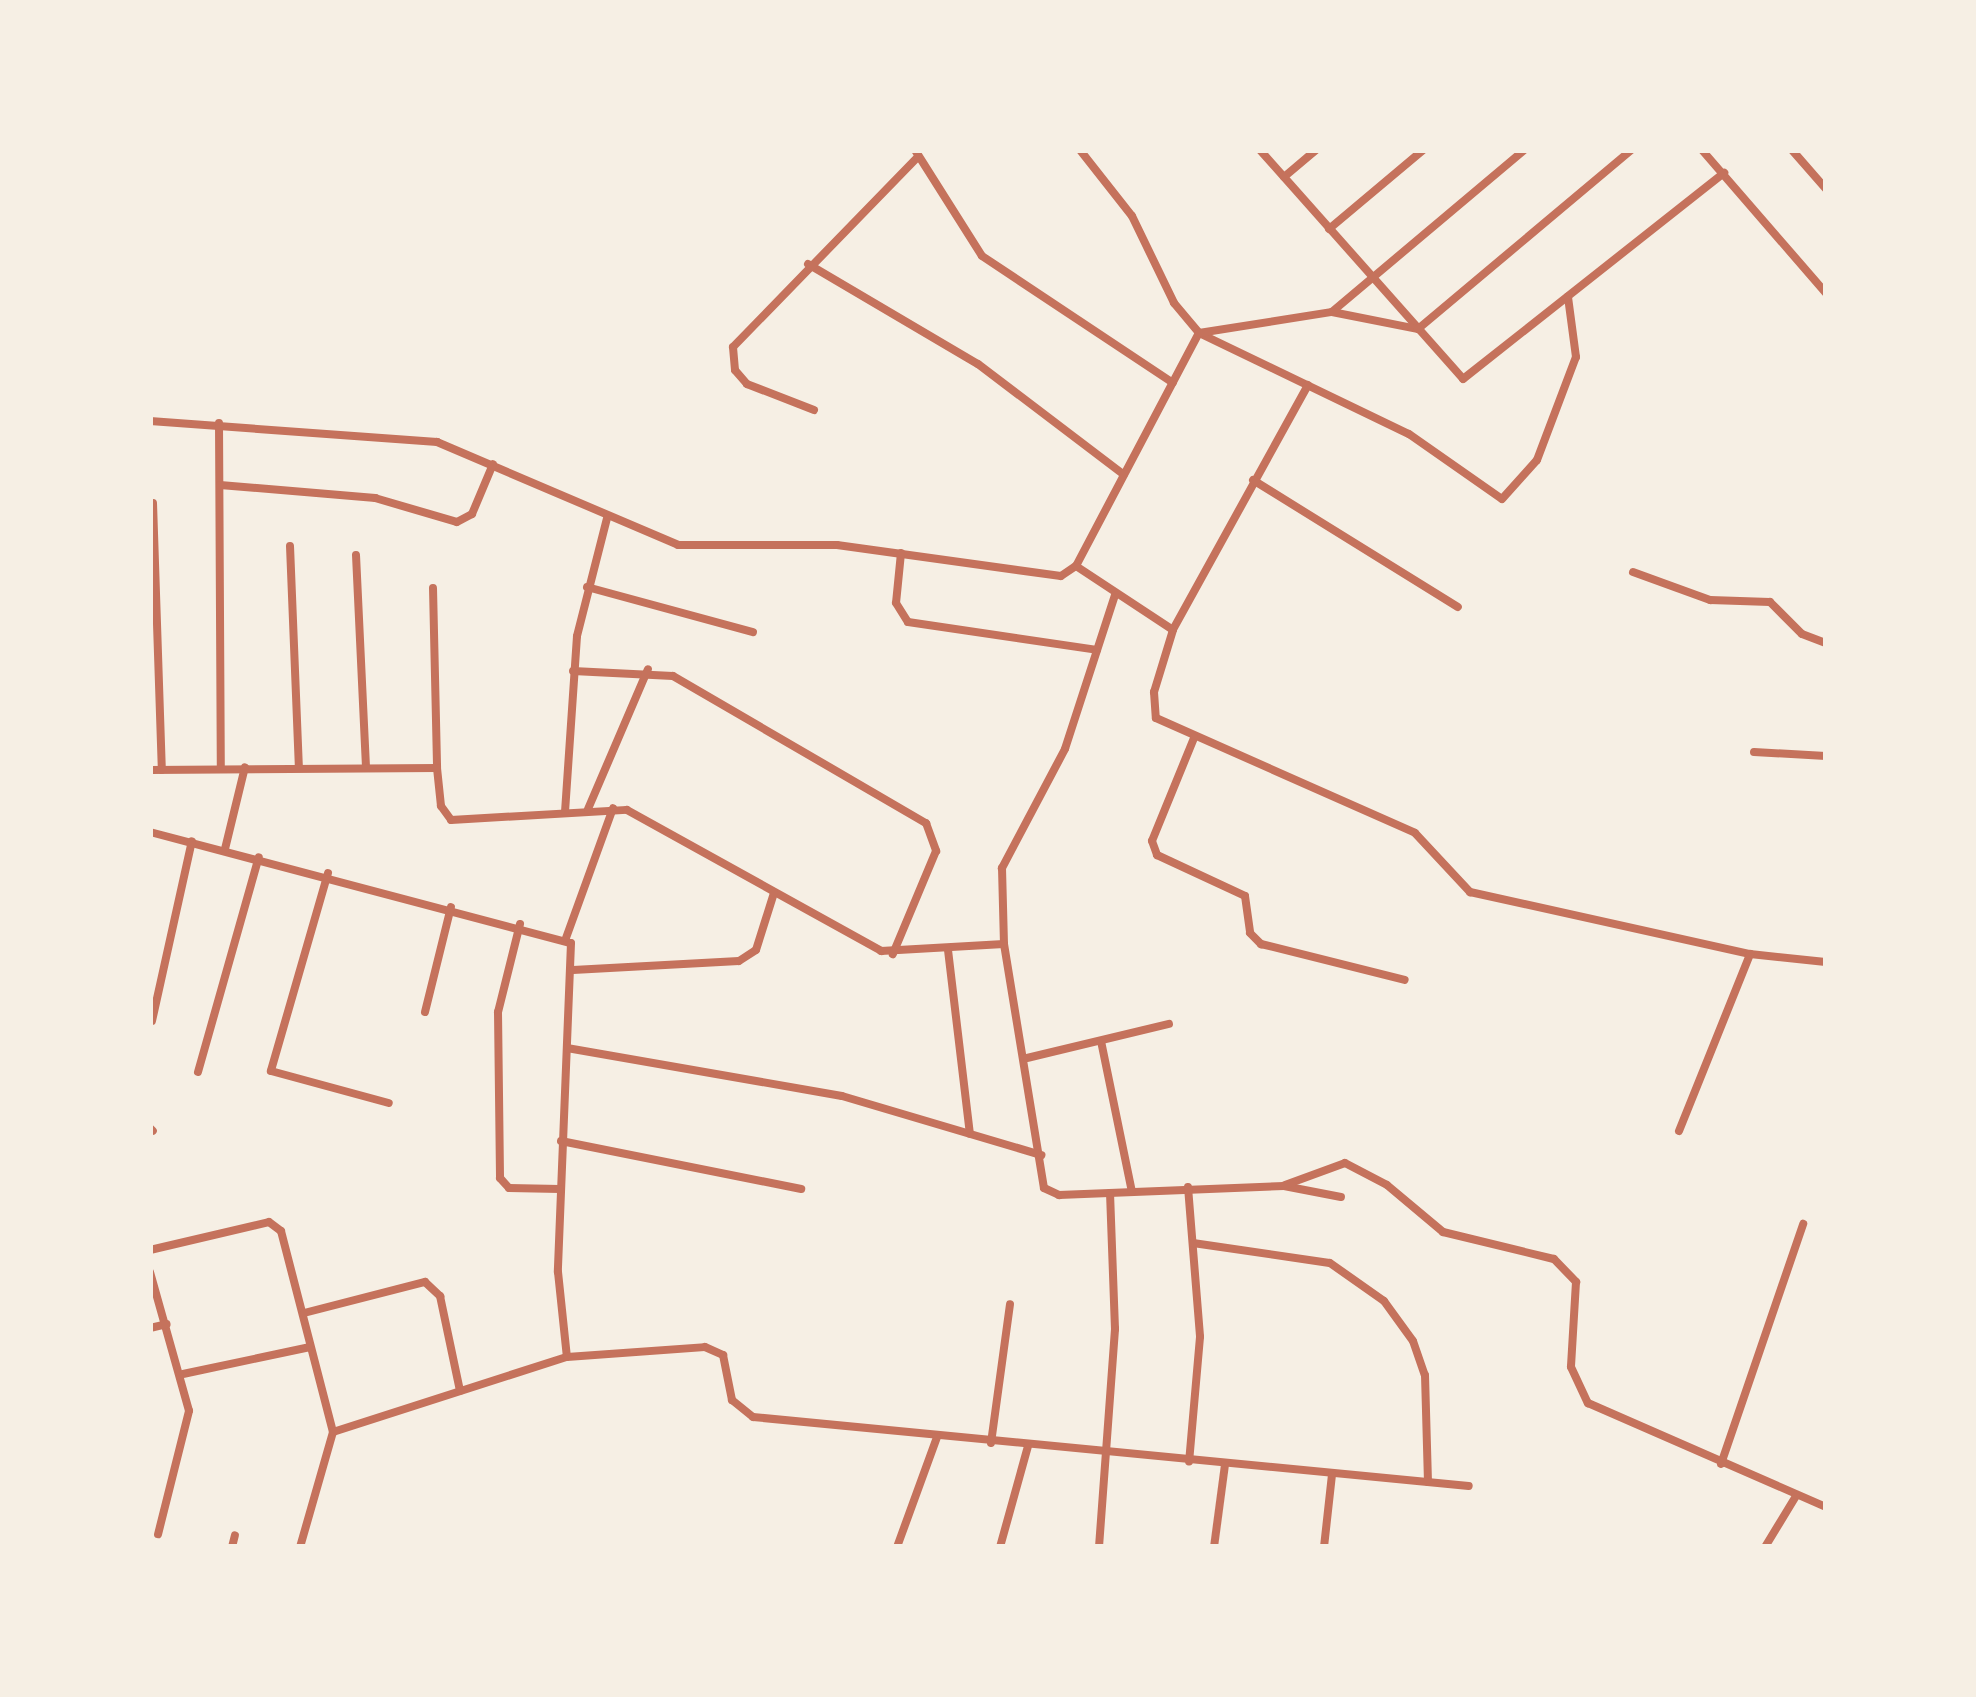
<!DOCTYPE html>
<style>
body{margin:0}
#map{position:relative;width:1976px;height:1697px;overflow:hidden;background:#f6efe4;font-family:Manrope,sans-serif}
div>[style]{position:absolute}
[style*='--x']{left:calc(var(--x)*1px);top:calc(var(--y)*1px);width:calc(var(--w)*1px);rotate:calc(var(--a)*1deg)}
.minor>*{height:8px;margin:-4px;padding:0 4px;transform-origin:4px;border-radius:4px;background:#c5725c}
span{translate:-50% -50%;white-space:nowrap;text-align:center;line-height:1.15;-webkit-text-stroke:10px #f6efe4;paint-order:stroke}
.frame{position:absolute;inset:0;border:153px solid #f6efe4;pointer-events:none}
</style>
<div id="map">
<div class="minor">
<i style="--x:915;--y:150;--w:125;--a:57.7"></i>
<i style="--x:982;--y:256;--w:229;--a:33.6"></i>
<i style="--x:1080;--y:150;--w:84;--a:51.8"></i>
<i style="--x:1132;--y:216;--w:97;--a:64.2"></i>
<i style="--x:1174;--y:303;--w:39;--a:50"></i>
<i style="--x:1199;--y:333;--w:233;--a:25.7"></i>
<i style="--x:1409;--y:434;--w:113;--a:35"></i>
<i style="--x:1502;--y:499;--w:52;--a:-48.1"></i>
<i style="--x:1537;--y:460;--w:110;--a:-69.3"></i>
<i style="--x:1576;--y:357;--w:61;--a:-97.6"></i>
<i style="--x:1260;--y:150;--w:306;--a:48.4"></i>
<i style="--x:1463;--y:379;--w:333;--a:-38.3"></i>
<i style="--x:1702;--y:150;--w:189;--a:49.1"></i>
<i style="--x:1792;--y:150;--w:52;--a:48.9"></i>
<i style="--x:1284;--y:177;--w:42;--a:-40.2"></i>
<i style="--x:1329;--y:229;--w:123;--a:-40"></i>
<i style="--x:808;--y:264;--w:197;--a:30.5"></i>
<i style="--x:978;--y:364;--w:183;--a:37.2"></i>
<i style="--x:1333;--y:311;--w:250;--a:-40.1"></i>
<i style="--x:1308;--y:385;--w:280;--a:118.9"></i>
<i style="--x:1173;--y:630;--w:65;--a:107"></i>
<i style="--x:1154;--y:692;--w:26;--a:86"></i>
<i style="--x:1156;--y:718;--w:283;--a:23.9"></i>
<i style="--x:1415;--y:833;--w:81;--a:47"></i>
<i style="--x:1470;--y:892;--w:287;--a:12.5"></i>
<i style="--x:1750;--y:954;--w:76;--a:6"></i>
<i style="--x:814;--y:410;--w:72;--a:-158.8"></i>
<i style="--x:747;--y:384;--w:18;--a:-131"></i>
<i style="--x:735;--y:370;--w:23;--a:-95"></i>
<i style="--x:733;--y:347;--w:265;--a:-45.8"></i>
<i style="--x:150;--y:421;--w:288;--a:4.2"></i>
<i style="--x:437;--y:442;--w:262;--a:23.1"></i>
<i style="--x:678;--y:545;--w:159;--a:0"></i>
<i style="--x:837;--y:545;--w:226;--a:7.9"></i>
<i style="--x:1061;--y:576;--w:18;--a:-34"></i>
<i style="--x:1076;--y:566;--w:263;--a:-62.2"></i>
<i style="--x:1199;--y:333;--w:135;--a:-9"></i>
<i style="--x:1332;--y:312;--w:88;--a:11.2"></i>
<i style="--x:1418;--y:329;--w:278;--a:-40"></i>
<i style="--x:219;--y:423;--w:345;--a:89.7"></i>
<i style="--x:1253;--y:480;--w:241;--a:31.8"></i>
<i style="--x:220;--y:485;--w:156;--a:4.8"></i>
<i style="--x:375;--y:498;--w:85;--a:16.3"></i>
<i style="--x:457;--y:522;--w:17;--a:-28"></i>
<i style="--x:472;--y:514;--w:54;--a:-67.2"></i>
<i style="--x:153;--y:503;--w:267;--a:88.1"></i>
<i style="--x:290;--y:546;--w:221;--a:87.7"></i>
<i style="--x:901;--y:553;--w:50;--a:95.7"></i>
<i style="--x:896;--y:603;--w:22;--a:58"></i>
<i style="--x:908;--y:622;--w:191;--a:8.4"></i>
<i style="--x:356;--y:555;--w:213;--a:87.3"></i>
<i style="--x:1076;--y:566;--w:116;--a:33.4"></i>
<i style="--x:1633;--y:572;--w:82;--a:20"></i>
<i style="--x:1710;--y:600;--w:60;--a:1.9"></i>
<i style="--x:1770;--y:602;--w:45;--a:45"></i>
<i style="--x:1802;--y:634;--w:26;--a:21"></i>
<i style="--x:587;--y:587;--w:172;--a:15.2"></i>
<i style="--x:433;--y:588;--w:180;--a:88.7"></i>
<i style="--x:437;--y:768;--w:38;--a:84"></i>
<i style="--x:441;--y:806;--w:17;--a:54"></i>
<i style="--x:451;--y:820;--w:176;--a:-3.3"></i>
<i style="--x:627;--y:810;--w:291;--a:29"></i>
<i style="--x:881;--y:951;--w:123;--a:-3.3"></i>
<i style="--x:1115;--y:595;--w:162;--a:108"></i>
<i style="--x:1065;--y:749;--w:135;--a:117.9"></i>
<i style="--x:1002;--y:868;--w:76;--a:88.5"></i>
<i style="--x:1004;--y:944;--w:247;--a:80.7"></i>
<i style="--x:1044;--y:1188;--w:17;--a:25"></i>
<i style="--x:1059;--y:1195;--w:225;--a:-2.3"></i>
<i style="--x:1284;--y:1186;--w:58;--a:10.9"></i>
<i style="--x:573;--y:671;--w:100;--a:2.9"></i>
<i style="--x:673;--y:676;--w:293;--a:30.2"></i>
<i style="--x:926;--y:823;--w:30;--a:70"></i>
<i style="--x:936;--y:851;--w:112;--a:112.7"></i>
<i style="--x:1194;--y:738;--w:111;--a:112.2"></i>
<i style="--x:1152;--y:841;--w:15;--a:70"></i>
<i style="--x:1157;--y:855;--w:97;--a:25"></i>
<i style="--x:1245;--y:896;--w:37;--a:82"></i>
<i style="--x:1250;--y:933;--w:16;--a:45"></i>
<i style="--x:1261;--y:944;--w:148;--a:14"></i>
<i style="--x:1754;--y:752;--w:72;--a:3.2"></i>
<i style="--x:150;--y:770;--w:287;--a:-0.4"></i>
<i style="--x:588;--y:809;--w:152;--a:-66.8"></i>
<i style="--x:565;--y:812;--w:176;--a:-86.1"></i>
<i style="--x:577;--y:636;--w:122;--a:-75.7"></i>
<i style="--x:150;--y:832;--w:435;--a:14.8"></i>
<i style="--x:571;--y:943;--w:329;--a:92.3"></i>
<i style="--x:558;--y:1272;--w:85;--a:84"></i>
<i style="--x:225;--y:849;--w:84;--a:-76.3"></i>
<i style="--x:328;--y:873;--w:206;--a:106.1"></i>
<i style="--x:271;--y:1071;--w:122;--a:15.2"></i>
<i style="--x:520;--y:924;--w:91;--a:104"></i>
<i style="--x:498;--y:1012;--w:166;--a:89.3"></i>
<i style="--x:500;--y:1178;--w:13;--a:48"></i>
<i style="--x:509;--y:1188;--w:51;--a:1.1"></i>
<i style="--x:566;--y:938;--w:138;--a:-70.1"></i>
<i style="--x:948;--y:950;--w:185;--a:83.2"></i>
<i style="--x:573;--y:970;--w:166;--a:-3.1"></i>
<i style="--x:739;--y:961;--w:20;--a:-33"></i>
<i style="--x:756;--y:950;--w:60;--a:-72.5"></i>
<i style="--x:425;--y:1012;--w:108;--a:-76.1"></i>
<i style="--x:152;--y:1021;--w:184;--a:-77.5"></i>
<i style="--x:1101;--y:1041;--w:154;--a:78.4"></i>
<i style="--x:567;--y:1048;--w:279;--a:9.9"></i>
<i style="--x:842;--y:1096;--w:208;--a:16.5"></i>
<i style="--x:1027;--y:1058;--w:146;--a:-13.5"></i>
<i style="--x:198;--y:1072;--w:223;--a:-74.2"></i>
<i style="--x:150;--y:1128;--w:4;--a:45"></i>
<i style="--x:1679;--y:1131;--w:191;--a:-68.1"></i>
<i style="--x:561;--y:1141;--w:245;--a:11.3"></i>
<i style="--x:1285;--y:1185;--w:64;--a:-20.1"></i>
<i style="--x:1345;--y:1163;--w:47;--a:27.6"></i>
<i style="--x:1387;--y:1185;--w:73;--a:40"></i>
<i style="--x:1443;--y:1232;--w:114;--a:13.7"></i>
<i style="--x:1554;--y:1259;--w:32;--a:46"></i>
<i style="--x:1576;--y:1282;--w:85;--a:93.4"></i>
<i style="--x:1571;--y:1367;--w:40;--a:65"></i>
<i style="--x:1588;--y:1403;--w:260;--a:23.6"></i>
<i style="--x:1188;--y:1187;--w:150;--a:85.4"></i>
<i style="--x:1200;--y:1337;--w:125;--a:95"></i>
<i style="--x:1193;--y:1243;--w:138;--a:8.3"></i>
<i style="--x:1330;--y:1263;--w:66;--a:35.1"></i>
<i style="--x:1384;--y:1301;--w:49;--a:54.1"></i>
<i style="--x:1413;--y:1341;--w:36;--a:71"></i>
<i style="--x:1425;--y:1375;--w:107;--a:88.4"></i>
<i style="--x:150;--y:1250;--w:122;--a:-13.2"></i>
<i style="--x:269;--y:1222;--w:15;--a:37"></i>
<i style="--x:281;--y:1231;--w:208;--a:75.5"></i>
<i style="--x:333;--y:1432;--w:120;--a:106"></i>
<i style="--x:150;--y:1272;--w:144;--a:74.3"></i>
<i style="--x:189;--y:1411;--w:127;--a:104.1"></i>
<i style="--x:304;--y:1313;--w:125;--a:-14.4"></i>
<i style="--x:425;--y:1282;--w:21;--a:43"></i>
<i style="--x:440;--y:1296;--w:97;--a:78.1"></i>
<i style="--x:150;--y:1328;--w:17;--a:-13"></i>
<i style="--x:183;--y:1374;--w:130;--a:-12"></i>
<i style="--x:333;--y:1432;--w:246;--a:-17.8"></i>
<i style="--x:567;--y:1357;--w:138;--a:-4.1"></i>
<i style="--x:705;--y:1347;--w:20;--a:24"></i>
<i style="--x:723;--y:1355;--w:46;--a:78.7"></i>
<i style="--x:732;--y:1400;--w:27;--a:39"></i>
<i style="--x:753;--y:1417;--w:719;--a:5.5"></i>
<i style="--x:991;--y:1443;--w:140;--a:-82.2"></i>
<i style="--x:1721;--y:1464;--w:254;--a:-71.1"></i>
<i style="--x:232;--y:1547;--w:12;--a:-76"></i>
<i style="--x:897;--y:1547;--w:117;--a:-70"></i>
<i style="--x:1000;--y:1547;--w:105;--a:-74.5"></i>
<i style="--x:1099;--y:1547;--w:219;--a:-85.8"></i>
<i style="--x:1115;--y:1329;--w:136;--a:-92.1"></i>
<i style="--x:1214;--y:1547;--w:83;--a:-82.4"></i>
<i style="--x:1324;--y:1547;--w:73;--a:-83.7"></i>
<i style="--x:1765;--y:1547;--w:60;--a:-58.7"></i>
</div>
<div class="frame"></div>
</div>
